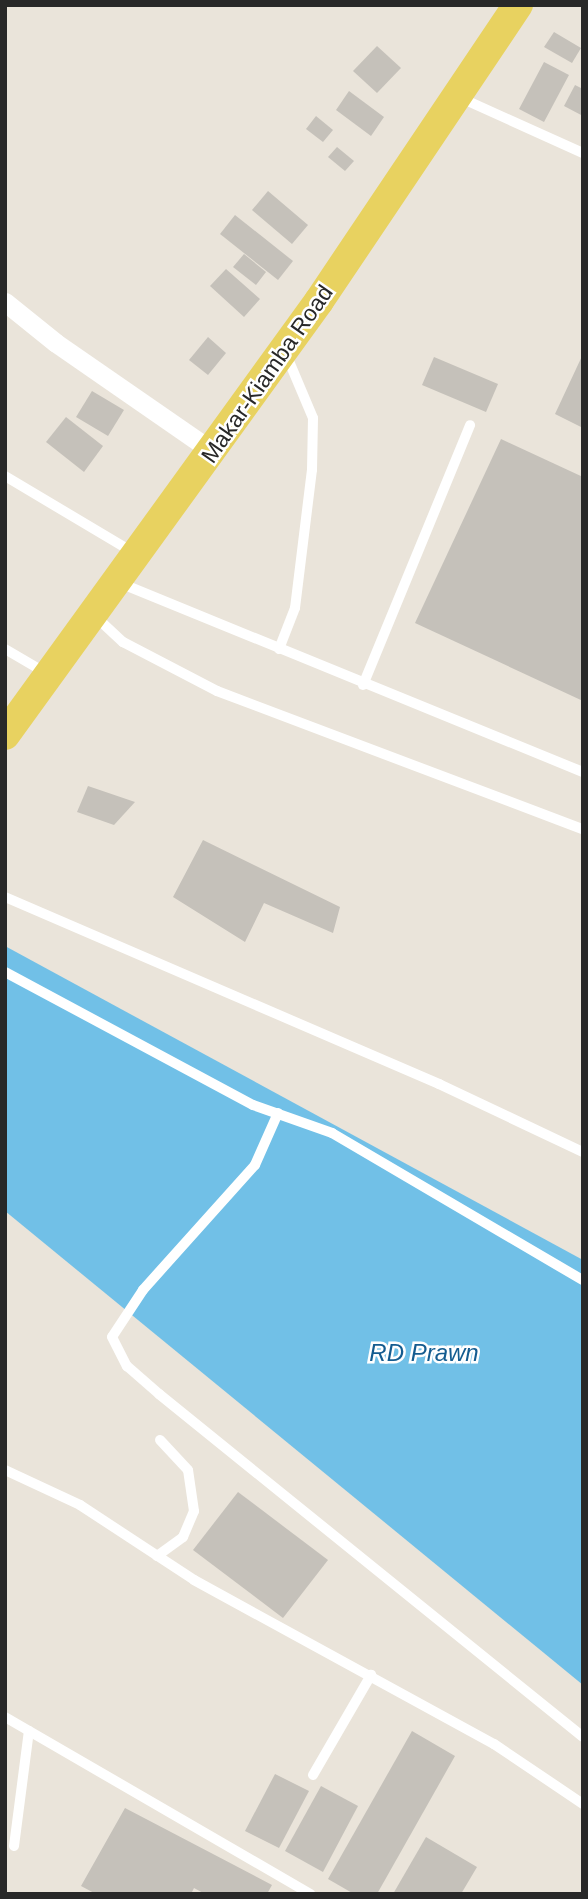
<!DOCTYPE html>
<style>
body{margin:0}
#map{position:relative;width:588px;height:1899px;overflow:hidden;background:#eae4da;font-family:Helvetica,sans-serif}
div>[style]{position:absolute}
[style*='--x']{left:calc(var(--x)*1px);top:calc(var(--y)*1px);width:calc(var(--w)*1px);rotate:calc(var(--a)*1deg)}
.water>*{inset:0;background:#71c0e7}
.building>*{inset:0;background:#c5c1ba}
.lane>*{height:10px;margin:-5px;padding:0 5px;transform-origin:5px;border-radius:5px;background:#fff}
.street>*{height:19px;margin:-9.5px;padding:0 9.5px;transform-origin:9.5px;border-radius:9.5px;background:#fff}
.primary>*{height:30px;margin:-15px;padding:0 15px;transform-origin:15px;border-radius:15px;background:#e8d260}
span{translate:-50% -50%;white-space:nowrap;text-align:center;line-height:1.15;-webkit-text-stroke:5px #fff;paint-order:stroke}
.street-label{font-size:23px;color:#282828}
.water-label{font-size:24px;color:#145c90;font-style:italic}
.frame{position:absolute;inset:0;border:7px solid #282828;pointer-events:none}
</style>
<div id="map">
<div class="water">
<i style="clip-path:polygon(5px 946px,583px 1260px,583px 1685px,5px 1211px)"></i>
</div>
<div class="building">
<i style="clip-path:polygon(554px 32px,581px 48px,572px 63px,544px 47px)"></i>
<i style="clip-path:polygon(377px 46px,401px 68px,377px 93px,353px 71px)"></i>
<i style="clip-path:polygon(544px 62px,569px 75px,544px 122px,519px 109px)"></i>
<i style="clip-path:polygon(575px 85px,583px 89px,583px 116px,564px 106px)"></i>
<i style="clip-path:polygon(349px 91px,384px 117px,371px 136px,336px 110px)"></i>
<i style="clip-path:polygon(316px 116px,333px 130px,323px 142px,306px 129px)"></i>
<i style="clip-path:polygon(337px 147px,354px 161px,345px 171px,328px 157px)"></i>
<i style="clip-path:polygon(268px 191px,308px 225px,292px 244px,252px 210px)"></i>
<i style="clip-path:polygon(235px 215px,293px 261px,278px 280px,220px 234px)"></i>
<i style="clip-path:polygon(244px 254px,266px 272px,256px 285px,233px 267px)"></i>
<i style="clip-path:polygon(226px 269px,260px 299px,244px 317px,210px 286px)"></i>
<i style="clip-path:polygon(208px 337px,226px 353px,208px 375px,189px 360px)"></i>
<i style="clip-path:polygon(583px 354px,583px 428px,555px 414px)"></i>
<i style="clip-path:polygon(434px 357px,498px 384px,486px 412px,422px 385px)"></i>
<i style="clip-path:polygon(92px 391px,124px 410px,108px 436px,76px 417px)"></i>
<i style="clip-path:polygon(66px 417px,103px 446px,84px 472px,46px 442px)"></i>
<i style="clip-path:polygon(501px 439px,583px 477px,583px 701px,415px 623px)"></i>
<i style="clip-path:polygon(88px 786px,135px 802px,114px 825px,77px 812px)"></i>
<i style="clip-path:polygon(203px 840px,340px 907px,333px 933px,264px 903px,245px 942px,173px 897px)"></i>
<i style="clip-path:polygon(238px 1492px,328px 1560px,283px 1618px,193px 1550px)"></i>
<i style="clip-path:polygon(412px 1731px,455px 1756px,377px 1894px,354px 1894px,328px 1879px)"></i>
<i style="clip-path:polygon(275px 1774px,309px 1791px,279px 1848px,245px 1831px)"></i>
<i style="clip-path:polygon(321px 1786px,358px 1806px,323px 1872px,285px 1851px)"></i>
<i style="clip-path:polygon(125px 1808px,272px 1885px,267px 1894px,205px 1894px,194px 1888px,191px 1894px,96px 1894px,81px 1886px)"></i>
<i style="clip-path:polygon(426px 1837px,477px 1867px,461px 1894px,393px 1894px)"></i>
</div>
<div class="lane">
<i style="--x:461;--y:98;--w:134;--a:24.3"></i>
<i style="--x:5;--y:476;--w:150;--a:30.8"></i>
<i style="--x:120;--y:583;--w:500;--a:22.21"></i>
<i style="--x:96;--y:617;--w:37;--a:43"></i>
<i style="--x:123;--y:642;--w:106;--a:27.5"></i>
<i style="--x:217;--y:691;--w:391;--a:20.7"></i>
<i style="--x:5;--y:649;--w:48;--a:30.3"></i>
<i style="--x:279;--y:649;--w:44;--a:-68.7"></i>
<i style="--x:295;--y:608;--w:139;--a:-83"></i>
<i style="--x:312;--y:470;--w:52;--a:-88.9"></i>
<i style="--x:313;--y:418;--w:69;--a:-112.9"></i>
<i style="--x:363;--y:685;--w:281;--a:-67.6"></i>
<i style="--x:5;--y:897;--w:473;--a:23.3"></i>
<i style="--x:439;--y:1084;--w:159;--a:25.3"></i>
<i style="--x:5;--y:972;--w:281;--a:28.2"></i>
<i style="--x:253;--y:1105;--w:84;--a:19.5"></i>
<i style="--x:332;--y:1133;--w:291;--a:30.4"></i>
<i style="--x:278;--y:1113;--w:57;--a:113.9"></i>
<i style="--x:255;--y:1165;--w:168;--a:131.9"></i>
<i style="--x:143;--y:1290;--w:56;--a:123.4"></i>
<i style="--x:112;--y:1337;--w:33;--a:63"></i>
<i style="--x:127;--y:1366;--w:43;--a:41.2"></i>
<i style="--x:159;--y:1394;--w:545;--a:38.97"></i>
<i style="--x:5;--y:1470;--w:83;--a:25"></i>
<i style="--x:80;--y:1505;--w:136;--a:33.3"></i>
<i style="--x:194;--y:1580;--w:342;--a:28.7"></i>
<i style="--x:494;--y:1744;--w:107;--a:34"></i>
<i style="--x:157;--y:1556;--w:32;--a:-36"></i>
<i style="--x:183;--y:1537;--w:28;--a:-67"></i>
<i style="--x:194;--y:1511;--w:41;--a:-98.3"></i>
<i style="--x:188;--y:1470;--w:41;--a:-133"></i>
<i style="--x:5;--y:1717;--w:353;--a:30.1"></i>
<i style="--x:313;--y:1775;--w:116;--a:-59.9"></i>
<i style="--x:14;--y:1846;--w:116;--a:-82.6"></i>
</div>
<div class="street">
<i style="--x:5;--y:302;--w:65;--a:38.8"></i>
<i style="--x:56;--y:343;--w:190;--a:34.7"></i>
</div>
<div class="primary">
<i style="--x:5;--y:735;--w:536;--a:-54.11"></i>
<i style="--x:319;--y:301;--w:357;--a:-56.1"></i>
</div>
<div class="street-label">
<span style="left:267px;top:374px;rotate:-55deg">Makar-Kiamba Road</span>
</div>
<div class="water-label">
<span style="left:424px;top:1353px">RD Prawn</span>
</div>
<div class="frame"></div>
</div>
